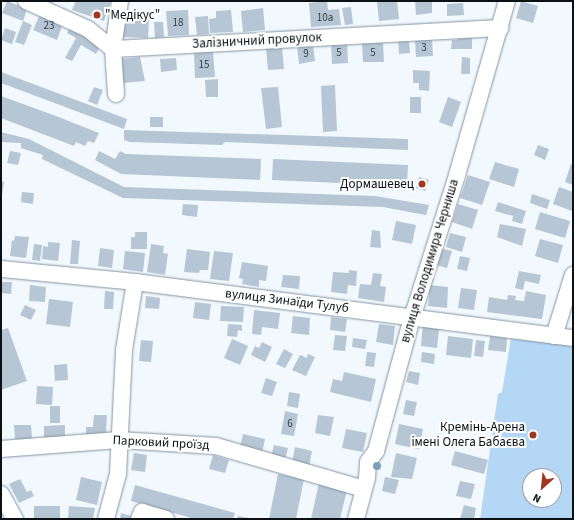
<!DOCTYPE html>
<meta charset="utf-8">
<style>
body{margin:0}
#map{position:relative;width:574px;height:520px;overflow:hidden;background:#f1f8fe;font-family:"Source Sans 3",sans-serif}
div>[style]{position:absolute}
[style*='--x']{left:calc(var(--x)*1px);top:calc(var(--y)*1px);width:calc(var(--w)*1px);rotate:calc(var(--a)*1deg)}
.green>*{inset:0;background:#b3d7f5}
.building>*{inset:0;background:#b6c6d4}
.roads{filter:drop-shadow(0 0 1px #8594a2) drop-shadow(0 0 1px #8594a2)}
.minor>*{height:16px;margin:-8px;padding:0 8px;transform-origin:8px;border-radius:8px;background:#fff}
.trees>*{width:8px;height:8px;margin:-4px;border-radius:50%;background:#7b9fb9}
.dots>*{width:11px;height:11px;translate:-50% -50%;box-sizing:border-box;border:2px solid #fff;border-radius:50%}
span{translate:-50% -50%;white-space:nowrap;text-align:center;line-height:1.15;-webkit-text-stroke:4px #fff;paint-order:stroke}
.number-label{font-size:11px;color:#353e44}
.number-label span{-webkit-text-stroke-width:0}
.poi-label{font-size:13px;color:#0a1014}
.left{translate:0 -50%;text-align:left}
.right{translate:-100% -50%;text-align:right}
.street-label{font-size:13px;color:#0a1014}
.frame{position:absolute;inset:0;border:2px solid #0a1014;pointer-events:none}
.north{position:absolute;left:522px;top:468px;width:40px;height:40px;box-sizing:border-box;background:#fff;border:1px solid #9d9fa1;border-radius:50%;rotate:207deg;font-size:11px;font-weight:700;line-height:16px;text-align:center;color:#0a1014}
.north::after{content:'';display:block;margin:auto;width:14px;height:18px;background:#a03721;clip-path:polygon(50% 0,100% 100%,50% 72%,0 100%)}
</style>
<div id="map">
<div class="green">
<i style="clip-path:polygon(evenodd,511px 338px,573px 345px,573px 519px,480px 519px,498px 394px,502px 392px,511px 338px,530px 476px,554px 476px,554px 500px,530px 500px,530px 476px)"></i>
</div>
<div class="building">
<i style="clip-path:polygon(7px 1px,27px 9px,23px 21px,2px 13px)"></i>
<i style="clip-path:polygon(76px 1px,111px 1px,104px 21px,72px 10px)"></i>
<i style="clip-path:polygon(327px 1px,328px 10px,339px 9px,341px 25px,311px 27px,309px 3px)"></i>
<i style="clip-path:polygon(377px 1px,397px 1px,399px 19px,379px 21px)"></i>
<i style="clip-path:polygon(415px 1px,432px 1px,432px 13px,416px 15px)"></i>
<i style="clip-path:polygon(521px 1px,538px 6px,533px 23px,516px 18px)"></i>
<i style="clip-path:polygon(463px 3px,464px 15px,447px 16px,447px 4px)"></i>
<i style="clip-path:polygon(351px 7px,353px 24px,345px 25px,342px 8px)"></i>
<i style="clip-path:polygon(263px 8px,265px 30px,243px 32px,241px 11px)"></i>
<i style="clip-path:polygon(188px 10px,189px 35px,168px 36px,166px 11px)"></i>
<i style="clip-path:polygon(231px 10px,233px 32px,210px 33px,209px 19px,216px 18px,216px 11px)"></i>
<i style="clip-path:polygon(41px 12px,64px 21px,57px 40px,33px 30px)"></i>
<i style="clip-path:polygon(208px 16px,209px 34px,197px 35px,195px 17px)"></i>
<i style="clip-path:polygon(122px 18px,149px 19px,148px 38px,121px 37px)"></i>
<i style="clip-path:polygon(23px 21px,32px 25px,24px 45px,15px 42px)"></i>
<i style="clip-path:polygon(154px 22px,163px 22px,164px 37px,155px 38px)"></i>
<i style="clip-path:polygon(70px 27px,101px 44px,96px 54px,81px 45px,72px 61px,65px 58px,76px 38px,67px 33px)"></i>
<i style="clip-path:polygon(5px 28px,16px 32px,12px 44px,1px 40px)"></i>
<i style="clip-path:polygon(457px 35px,472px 35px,472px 49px,451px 49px,452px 40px,457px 40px)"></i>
<i style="clip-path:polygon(409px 38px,410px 53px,399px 54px,398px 39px)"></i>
<i style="clip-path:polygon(432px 39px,433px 56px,416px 57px,415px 40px)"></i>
<i style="clip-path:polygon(347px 42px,348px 63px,332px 64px,331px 43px)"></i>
<i style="clip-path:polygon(362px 43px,383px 43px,384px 62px,363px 62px)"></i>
<i style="clip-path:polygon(313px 45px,315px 61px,299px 64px,297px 46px)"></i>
<i style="clip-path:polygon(282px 47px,284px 69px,268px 70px,266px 48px)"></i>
<i style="clip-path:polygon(213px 52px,215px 77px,195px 78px,194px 53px)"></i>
<i style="clip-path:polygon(140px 57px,145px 81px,123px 83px,121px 59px)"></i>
<i style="clip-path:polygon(462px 57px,470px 58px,470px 74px,461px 74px)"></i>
<i style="clip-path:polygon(176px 58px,177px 70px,161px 72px,160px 59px)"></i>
<i style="clip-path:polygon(413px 70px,430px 71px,429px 91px,419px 90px,419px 83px,413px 83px)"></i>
<i style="clip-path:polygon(1px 72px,127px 119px,124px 129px,1px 83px)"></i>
<i style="clip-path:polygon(218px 79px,218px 97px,206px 97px,205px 80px)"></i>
<i style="clip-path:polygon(335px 85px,337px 131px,323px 132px,321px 86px)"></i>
<i style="clip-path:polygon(94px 87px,103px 90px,97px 105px,88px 101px)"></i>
<i style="clip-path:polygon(278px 87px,282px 127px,266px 129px,261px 88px)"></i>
<i style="clip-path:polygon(1px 96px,56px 116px,99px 133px,94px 143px,88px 141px,85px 146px,76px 142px,74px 146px,1px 118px)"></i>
<i style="clip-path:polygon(410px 97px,421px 97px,421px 113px,410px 113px)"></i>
<i style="clip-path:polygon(448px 97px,461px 102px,452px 127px,439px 122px)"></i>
<i style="clip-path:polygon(150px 117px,163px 117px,163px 127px,150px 127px)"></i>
<i style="clip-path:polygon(124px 130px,408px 139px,408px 150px,225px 142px,222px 145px,130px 142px,124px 140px)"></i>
<i style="clip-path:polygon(1px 132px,29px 139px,124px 187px,375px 196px,429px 205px,426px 215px,383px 207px,123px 198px,42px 159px,43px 155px,21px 148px,21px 143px,1px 142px)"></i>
<i style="clip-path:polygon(538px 145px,549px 149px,545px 160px,534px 155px)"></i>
<i style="clip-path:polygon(10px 151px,21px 153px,18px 165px,7px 163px)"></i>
<i style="clip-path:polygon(99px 151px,115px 159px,120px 151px,126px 154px,261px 159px,260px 180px,121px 174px,95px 160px)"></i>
<i style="clip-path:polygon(273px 159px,408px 165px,407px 186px,272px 180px)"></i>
<i style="clip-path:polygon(495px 162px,519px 169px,514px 187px,489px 179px)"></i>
<i style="clip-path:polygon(571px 164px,573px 165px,573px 185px,565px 182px)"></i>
<i style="clip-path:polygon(468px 175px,490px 182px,482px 205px,460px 198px)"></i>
<i style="clip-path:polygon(419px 177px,429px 180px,425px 191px,416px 188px)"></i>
<i style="clip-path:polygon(1px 181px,4px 182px,2px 195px,1px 195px)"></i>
<i style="clip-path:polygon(559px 187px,573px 192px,572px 211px,553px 204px)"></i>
<i style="clip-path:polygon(22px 192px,34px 193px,33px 204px,21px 202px)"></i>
<i style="clip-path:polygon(532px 194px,550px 200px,547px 209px,530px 203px)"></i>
<i style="clip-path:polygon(498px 202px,526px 211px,522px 224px,512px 221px,513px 216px,495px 211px)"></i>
<i style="clip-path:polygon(183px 204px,198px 205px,197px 217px,182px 215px)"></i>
<i style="clip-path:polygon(458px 204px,478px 210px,472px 229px,452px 222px)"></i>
<i style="clip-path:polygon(540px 212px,570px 221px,565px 238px,535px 229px)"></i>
<i style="clip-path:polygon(396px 221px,416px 225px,412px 244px,392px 240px)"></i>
<i style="clip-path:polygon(500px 224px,526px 229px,522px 246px,497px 237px)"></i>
<i style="clip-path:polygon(372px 230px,380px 231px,381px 248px,370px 247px)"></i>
<i style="clip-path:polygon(135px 232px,147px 232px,147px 249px,131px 249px,131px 237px,135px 237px)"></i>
<i style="clip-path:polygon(450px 233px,466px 237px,462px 252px,446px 247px)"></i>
<i style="clip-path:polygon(15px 236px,29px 237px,26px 258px,10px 256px,12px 240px,14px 241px)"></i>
<i style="clip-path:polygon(540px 239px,563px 245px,558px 263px,535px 256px)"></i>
<i style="clip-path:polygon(72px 240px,80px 241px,78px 264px,70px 264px)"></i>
<i style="clip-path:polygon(48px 242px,60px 243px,58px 261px,42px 259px,43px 246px,48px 247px)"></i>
<i style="clip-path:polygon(34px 244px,42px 245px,40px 261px,32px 260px)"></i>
<i style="clip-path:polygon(151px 244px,164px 246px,163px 253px,168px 254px,165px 275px,147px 272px)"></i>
<i style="clip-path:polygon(100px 248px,114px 250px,112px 268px,98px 266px)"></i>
<i style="clip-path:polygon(440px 248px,452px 251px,447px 268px,436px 265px)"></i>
<i style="clip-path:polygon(187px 249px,210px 252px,208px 270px,200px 270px,199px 273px,184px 272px)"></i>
<i style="clip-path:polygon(125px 251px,145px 253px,143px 272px,123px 269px)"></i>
<i style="clip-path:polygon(214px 251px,233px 253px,229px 281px,210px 279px)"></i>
<i style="clip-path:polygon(460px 256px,470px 258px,467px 271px,457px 269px)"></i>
<i style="clip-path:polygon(242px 262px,268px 266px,266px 281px,259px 280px,259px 287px,242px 284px,243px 279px,239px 278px)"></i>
<i style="clip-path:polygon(349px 270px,357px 271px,356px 286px,348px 285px,347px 294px,331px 292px,333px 272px,349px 273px)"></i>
<i style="clip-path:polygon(519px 271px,541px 275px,539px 284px,525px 281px,523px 290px,515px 288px)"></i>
<i style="clip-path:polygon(373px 273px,382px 274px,380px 286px,386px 287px,384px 302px,358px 298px,360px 284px,371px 285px)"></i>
<i style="clip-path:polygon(283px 275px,300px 276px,299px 289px,281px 287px)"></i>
<i style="clip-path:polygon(1px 282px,12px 282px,11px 294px,1px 293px)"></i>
<i style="clip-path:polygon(30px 285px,46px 287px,45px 302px,29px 301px)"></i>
<i style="clip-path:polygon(430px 285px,448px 287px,447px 308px,428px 306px)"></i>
<i style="clip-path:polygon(461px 288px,477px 290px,474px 310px,458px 308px)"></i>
<i style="clip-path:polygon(105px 291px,114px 292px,113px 309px,104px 309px)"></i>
<i style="clip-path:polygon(526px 291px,546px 295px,542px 319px,487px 312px,489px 297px,507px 300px,508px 295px,516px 296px,515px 300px,524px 301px)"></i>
<i style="clip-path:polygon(146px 296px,160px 298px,159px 309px,145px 308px)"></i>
<i style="clip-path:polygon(49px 299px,73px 302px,70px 327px,46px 324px)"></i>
<i style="clip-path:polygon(195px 302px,211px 304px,209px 320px,193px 318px)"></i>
<i style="clip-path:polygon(25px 305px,36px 310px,31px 320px,20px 315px)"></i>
<i style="clip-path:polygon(221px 306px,244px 307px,243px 322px,220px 321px)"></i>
<i style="clip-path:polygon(254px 310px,280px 313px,278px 329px,262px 327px,261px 335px,252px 334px)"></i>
<i style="clip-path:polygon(293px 316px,310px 318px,309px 335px,291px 333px)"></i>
<i style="clip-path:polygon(331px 317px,347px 319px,345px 332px,330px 330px)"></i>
<i style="clip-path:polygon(423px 322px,444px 325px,443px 330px,439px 330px,437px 348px,421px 346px)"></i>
<i style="clip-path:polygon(228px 324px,242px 325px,242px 331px,238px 330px,237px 337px,227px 336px)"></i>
<i style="clip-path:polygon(379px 324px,395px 326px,393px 345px,376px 342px)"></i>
<i style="clip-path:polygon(8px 328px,27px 381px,1px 390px,1px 330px)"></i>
<i style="clip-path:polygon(335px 335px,347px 336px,345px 351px,333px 350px)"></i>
<i style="clip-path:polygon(448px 336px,473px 339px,471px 358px,446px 355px)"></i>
<i style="clip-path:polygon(490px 336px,507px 338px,506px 352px,488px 350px)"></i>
<i style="clip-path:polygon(353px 338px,367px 340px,365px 349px,352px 347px)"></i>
<i style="clip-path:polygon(232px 339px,248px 346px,240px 365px,224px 358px)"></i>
<i style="clip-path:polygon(141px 340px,153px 341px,151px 362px,139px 361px)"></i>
<i style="clip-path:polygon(476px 340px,485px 341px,483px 357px,474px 356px)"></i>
<i style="clip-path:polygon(262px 342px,272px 347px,265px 362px,251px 355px,255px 346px,259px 348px)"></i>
<i style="clip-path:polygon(284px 349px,293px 354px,285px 368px,276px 364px)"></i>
<i style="clip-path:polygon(367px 352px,376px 353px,374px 367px,365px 366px)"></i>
<i style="clip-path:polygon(422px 352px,435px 354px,434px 364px,421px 362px)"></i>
<i style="clip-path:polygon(308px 354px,315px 357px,306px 376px,292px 370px,300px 355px,307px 358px)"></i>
<i style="clip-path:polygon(67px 364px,68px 380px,55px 381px,54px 365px)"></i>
<i style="clip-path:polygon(409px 371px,420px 373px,418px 385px,406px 382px)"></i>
<i style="clip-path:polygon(344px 372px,376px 379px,371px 402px,330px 392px,333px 379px,342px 381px)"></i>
<i style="clip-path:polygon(266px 378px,277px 382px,272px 396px,261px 393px)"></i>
<i style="clip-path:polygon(37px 386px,53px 387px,52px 405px,36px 404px)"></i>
<i style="clip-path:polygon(289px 392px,300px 394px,298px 408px,287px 406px)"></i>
<i style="clip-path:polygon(406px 400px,417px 402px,414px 416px,403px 414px)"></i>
<i style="clip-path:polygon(50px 406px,60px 406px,60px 423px,50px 423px)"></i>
<i style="clip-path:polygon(285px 411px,298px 414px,294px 436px,281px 434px)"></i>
<i style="clip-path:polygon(94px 415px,107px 415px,106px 435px,86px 435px,86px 427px,93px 427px)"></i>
<i style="clip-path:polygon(318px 415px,334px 417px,330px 436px,315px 433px)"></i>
<i style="clip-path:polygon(399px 424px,423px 429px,419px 449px,395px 444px)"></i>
<i style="clip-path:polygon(14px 425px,31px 425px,32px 439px,15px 439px)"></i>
<i style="clip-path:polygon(65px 425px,65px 441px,44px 441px,44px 426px)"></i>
<i style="clip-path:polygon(346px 429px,367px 433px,363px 452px,342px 448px)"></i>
<i style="clip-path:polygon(243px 434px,265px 439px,262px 453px,240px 448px)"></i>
<i style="clip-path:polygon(274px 445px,288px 448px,285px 460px,271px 456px)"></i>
<i style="clip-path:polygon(295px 447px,312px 451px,309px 467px,292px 463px)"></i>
<i style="clip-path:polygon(455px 451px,488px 460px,484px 474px,451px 465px)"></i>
<i style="clip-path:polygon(134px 453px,147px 455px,145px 472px,131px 470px)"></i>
<i style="clip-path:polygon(396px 453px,417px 458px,412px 479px,391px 477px)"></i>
<i style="clip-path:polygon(213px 455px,229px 460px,225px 473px,209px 469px)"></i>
<i style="clip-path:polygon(278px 474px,304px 479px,296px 519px,269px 519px)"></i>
<i style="clip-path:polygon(81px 477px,102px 482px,97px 505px,76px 500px)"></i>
<i style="clip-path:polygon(385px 477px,399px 480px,395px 494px,382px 491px)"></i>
<i style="clip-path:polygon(20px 479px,27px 492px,31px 490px,34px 496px,19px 503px,9px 484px)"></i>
<i style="clip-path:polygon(460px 481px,475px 484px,471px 499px,456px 496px)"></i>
<i style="clip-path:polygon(319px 483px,347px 490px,340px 519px,311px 519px)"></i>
<i style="clip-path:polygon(135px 485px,235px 513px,233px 519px,195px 519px,131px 501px)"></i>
<i style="clip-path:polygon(464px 505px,476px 508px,474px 519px,460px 519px)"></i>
<i style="clip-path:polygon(34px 506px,60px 506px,60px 519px,34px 519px)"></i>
<i style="clip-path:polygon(69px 506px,95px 508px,93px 519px,68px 519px)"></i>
<i style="clip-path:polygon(121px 513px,131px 516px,130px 519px,120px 519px)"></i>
<i style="clip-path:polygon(238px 516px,249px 518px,249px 519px,237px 519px)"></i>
</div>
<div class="roads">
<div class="minor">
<i style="--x:26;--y:1;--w:68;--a:24.3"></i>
<i style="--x:88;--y:29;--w:32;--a:39"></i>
<i style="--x:113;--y:49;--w:388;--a:-3.1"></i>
<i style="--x:116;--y:94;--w:45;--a:-93.8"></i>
<i style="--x:113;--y:49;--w:49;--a:-81.7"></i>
<i style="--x:1;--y:269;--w:135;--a:5.5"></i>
<i style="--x:135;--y:282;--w:442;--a:7.3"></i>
<i style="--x:554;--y:336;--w:64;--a:-72.7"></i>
<i style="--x:1;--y:449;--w:118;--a:-4.4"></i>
<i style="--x:119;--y:440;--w:97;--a:3.5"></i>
<i style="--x:216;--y:446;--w:154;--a:16.2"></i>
<i style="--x:1;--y:494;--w:29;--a:61"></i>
<i style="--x:106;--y:519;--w:47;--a:-75.1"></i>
<i style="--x:118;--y:474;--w:124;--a:-87.2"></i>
<i style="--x:124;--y:350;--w:69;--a:-80.8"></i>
<i style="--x:139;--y:519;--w:8;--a:-67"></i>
<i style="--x:142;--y:512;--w:25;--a:16"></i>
<i style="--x:356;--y:519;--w:42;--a:-75"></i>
<i style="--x:367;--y:478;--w:16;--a:-86"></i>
<i style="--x:368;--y:462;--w:14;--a:-54"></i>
<i style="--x:376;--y:451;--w:138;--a:-74.9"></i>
<i style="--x:412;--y:318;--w:150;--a:-72.5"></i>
<i style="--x:457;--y:175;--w:181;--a:-74"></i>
</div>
</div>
<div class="trees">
<i style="left:377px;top:466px"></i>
</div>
<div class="dots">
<i style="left:97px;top:15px;background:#a03721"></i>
<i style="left:422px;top:184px;background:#a03721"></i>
<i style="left:533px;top:435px;background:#a03721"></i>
</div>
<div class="number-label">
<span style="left:325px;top:18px">10а</span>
<span style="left:178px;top:23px">18</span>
<span style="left:49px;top:26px">23</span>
<span style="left:424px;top:48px">3</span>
<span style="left:339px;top:53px">5</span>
<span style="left:373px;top:53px">5</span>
<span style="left:306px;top:54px">9</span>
<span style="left:204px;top:65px">15</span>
<span style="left:290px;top:424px">6</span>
</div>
<div class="poi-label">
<span class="left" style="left:105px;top:15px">"Медікус"</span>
<span class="right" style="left:414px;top:184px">Дормашевец</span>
<span class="right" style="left:525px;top:435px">Кремінь-Арена<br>імені Олега Бабаєва</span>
</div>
<div class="street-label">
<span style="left:257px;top:41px;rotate:-3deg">Залізничний провулок</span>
<span style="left:430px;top:261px;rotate:-73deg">вулиця Володимира Черниша</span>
<span style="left:287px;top:301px;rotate:7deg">вулиця Зинаїди Тулуб</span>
<span style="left:161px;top:443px;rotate:3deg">Парковий проїзд</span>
</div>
<div class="frame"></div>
<div class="north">N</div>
</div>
